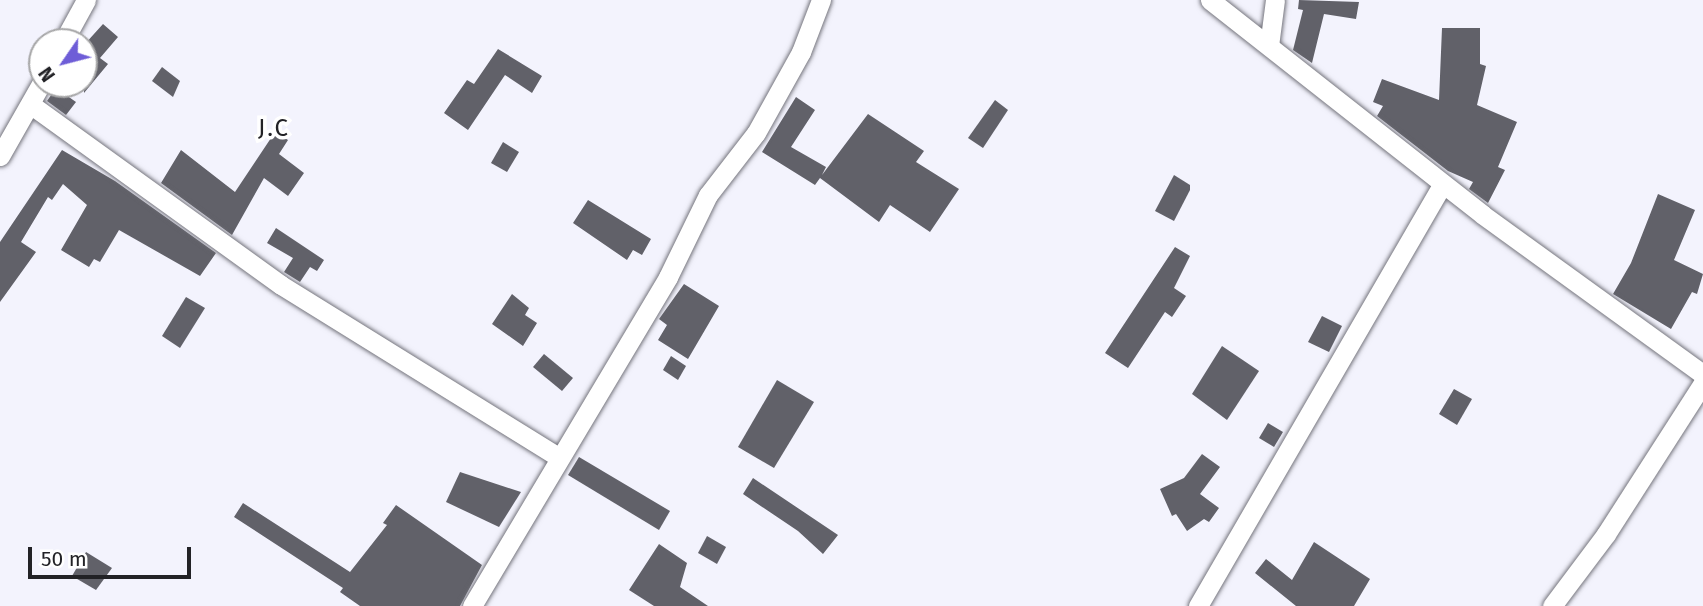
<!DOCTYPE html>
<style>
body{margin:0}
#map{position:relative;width:1703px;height:606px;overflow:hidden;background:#f3f3fd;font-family:"Fira Sans",sans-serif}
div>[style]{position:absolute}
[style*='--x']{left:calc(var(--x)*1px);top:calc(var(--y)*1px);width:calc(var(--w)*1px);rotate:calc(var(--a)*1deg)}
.building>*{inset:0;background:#616169}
.roads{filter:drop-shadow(0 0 2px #75757d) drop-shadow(0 0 2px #75757d)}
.minor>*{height:19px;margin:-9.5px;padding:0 9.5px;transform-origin:9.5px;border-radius:9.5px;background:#fff}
span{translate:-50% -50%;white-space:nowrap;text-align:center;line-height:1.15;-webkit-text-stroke:7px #fff;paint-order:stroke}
.quarter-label{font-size:24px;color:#222226;letter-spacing:2px}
.north{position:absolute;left:28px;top:28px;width:70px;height:70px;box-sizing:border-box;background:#fff;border:2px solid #a7a7a8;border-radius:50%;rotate:235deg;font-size:19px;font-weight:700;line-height:28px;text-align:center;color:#222226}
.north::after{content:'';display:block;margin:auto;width:24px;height:32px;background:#6e5dd7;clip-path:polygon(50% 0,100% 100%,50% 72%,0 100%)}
.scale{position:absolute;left:28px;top:547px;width:163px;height:32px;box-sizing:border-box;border:4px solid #222226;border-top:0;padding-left:9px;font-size:21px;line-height:24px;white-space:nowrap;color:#222226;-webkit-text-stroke:5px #fff;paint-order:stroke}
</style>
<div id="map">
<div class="building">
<i style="clip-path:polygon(1299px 0,1359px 2px,1356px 19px,1324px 14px,1312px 63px,1293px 50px,1303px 10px,1298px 9px)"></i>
<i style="clip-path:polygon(103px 24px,118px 37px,100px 58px,108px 64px,84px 93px,84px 45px)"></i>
<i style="clip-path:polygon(1442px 28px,1480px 28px,1480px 64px,1486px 66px,1477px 105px,1517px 122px,1498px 167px,1505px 170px,1488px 203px,1469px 189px,1473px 182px,1448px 171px,1377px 116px,1383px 106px,1373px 102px,1382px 79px,1439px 100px)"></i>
<i style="clip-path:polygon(498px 49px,542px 76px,532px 93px,505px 75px,468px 130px,444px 113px,467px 80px,474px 84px)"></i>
<i style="clip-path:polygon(162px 67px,180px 81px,173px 97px,152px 81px)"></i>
<i style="clip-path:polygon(56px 88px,76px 102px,66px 115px,47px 101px)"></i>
<i style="clip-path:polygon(796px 97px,815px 110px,791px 147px,826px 167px,822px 175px,868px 114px,924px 151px,916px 162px,959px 189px,930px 232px,890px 205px,879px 222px,820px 178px,815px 185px,762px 152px)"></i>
<i style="clip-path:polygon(995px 100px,1008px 110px,983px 148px,968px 138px)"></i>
<i style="clip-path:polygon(275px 132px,288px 140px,279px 154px,304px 173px,288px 196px,264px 178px,232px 235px,161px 183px,181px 150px,235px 192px)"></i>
<i style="clip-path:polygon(503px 142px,519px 152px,507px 172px,491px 163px)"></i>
<i style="clip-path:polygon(62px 150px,115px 181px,216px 253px,200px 276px,119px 230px,100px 262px,94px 259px,89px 267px,61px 250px,87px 205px,63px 184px,52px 200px,48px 197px,21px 242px,36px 252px,0 302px,0 242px)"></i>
<i style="clip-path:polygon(1174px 175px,1190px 185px,1190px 190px,1174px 221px,1155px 211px)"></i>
<i style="clip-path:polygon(1658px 194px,1695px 210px,1674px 260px,1703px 274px,1697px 294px,1692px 292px,1671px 329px,1613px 294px,1631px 263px)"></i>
<i style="clip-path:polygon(588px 200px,651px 239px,642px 255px,633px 250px,627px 260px,573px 223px)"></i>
<i style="clip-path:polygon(276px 228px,324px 260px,317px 271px,310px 267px,300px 282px,284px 272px,293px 258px,267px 243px)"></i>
<i style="clip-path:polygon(1175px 247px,1190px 256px,1174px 288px,1186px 296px,1172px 317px,1165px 312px,1128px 368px,1105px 353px)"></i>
<i style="clip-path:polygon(684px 284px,719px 306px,688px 359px,658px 340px,667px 325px,659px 319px)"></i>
<i style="clip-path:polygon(512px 294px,529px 308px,525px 315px,537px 323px,523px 346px,492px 324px)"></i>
<i style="clip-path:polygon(186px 297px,205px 308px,180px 348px,162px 336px)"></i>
<i style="clip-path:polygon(1322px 316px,1342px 326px,1329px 352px,1308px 342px)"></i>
<i style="clip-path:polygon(1222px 346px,1259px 371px,1227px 420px,1192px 394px)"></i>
<i style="clip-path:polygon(544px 354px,573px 378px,562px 391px,533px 367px)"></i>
<i style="clip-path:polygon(671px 356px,686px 366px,678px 380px,663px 370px)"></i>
<i style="clip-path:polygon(777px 380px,814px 402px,774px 468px,738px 447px)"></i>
<i style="clip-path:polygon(1454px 389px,1472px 399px,1457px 425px,1439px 414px)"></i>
<i style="clip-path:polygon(1268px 423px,1283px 432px,1274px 447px,1259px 438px)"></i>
<i style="clip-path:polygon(1202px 454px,1220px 467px,1200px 494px,1219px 508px,1209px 522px,1204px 519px,1187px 531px,1176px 514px,1172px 516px,1160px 489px,1184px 478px)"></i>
<i style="clip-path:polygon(579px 457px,670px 511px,659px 530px,568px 475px)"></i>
<i style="clip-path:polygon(460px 472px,521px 492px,499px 527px,446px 502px)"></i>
<i style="clip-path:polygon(753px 478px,838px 535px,823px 554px,798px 531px,743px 494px)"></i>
<i style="clip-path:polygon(243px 503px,350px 572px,387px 525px,383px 523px,396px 505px,482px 565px,460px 606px,360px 606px,340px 592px,343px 588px,234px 517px)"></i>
<i style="clip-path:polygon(707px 536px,726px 547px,717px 564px,698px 553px)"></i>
<i style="clip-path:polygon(1314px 542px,1370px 579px,1354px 606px,1296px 606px,1255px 573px,1266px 559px,1292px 580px)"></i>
<i style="clip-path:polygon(659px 544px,687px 563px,680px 587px,708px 606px,654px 606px,629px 590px)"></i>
<i style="clip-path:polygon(86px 552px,112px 568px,96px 590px,72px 576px)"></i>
</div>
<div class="roads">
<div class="minor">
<i style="--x:1210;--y:0;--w:347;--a:38.2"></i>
<i style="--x:1483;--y:215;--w:271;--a:35.9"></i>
<i style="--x:63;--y:42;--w:48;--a:-61.3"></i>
<i style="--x:1269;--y:46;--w:46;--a:-82.6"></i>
<i style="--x:30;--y:104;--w:309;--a:35.8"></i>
<i style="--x:281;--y:285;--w:325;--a:31.8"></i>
<i style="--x:0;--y:156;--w:85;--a:-60.4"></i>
<i style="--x:472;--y:606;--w:383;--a:-59.2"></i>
<i style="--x:668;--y:277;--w:91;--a:-64"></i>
<i style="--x:708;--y:195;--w:78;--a:-52.3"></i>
<i style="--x:756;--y:133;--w:93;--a:-60.9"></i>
<i style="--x:801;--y:52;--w:56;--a:-69"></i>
<i style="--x:1198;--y:606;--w:488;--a:-59.9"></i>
<i style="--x:1552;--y:606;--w:90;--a:-53.1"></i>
<i style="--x:1606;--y:534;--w:179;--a:-57.3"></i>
</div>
</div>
<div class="quarter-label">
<span style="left:274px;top:129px">J.C</span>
</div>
<div class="north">N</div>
<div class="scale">50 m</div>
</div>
